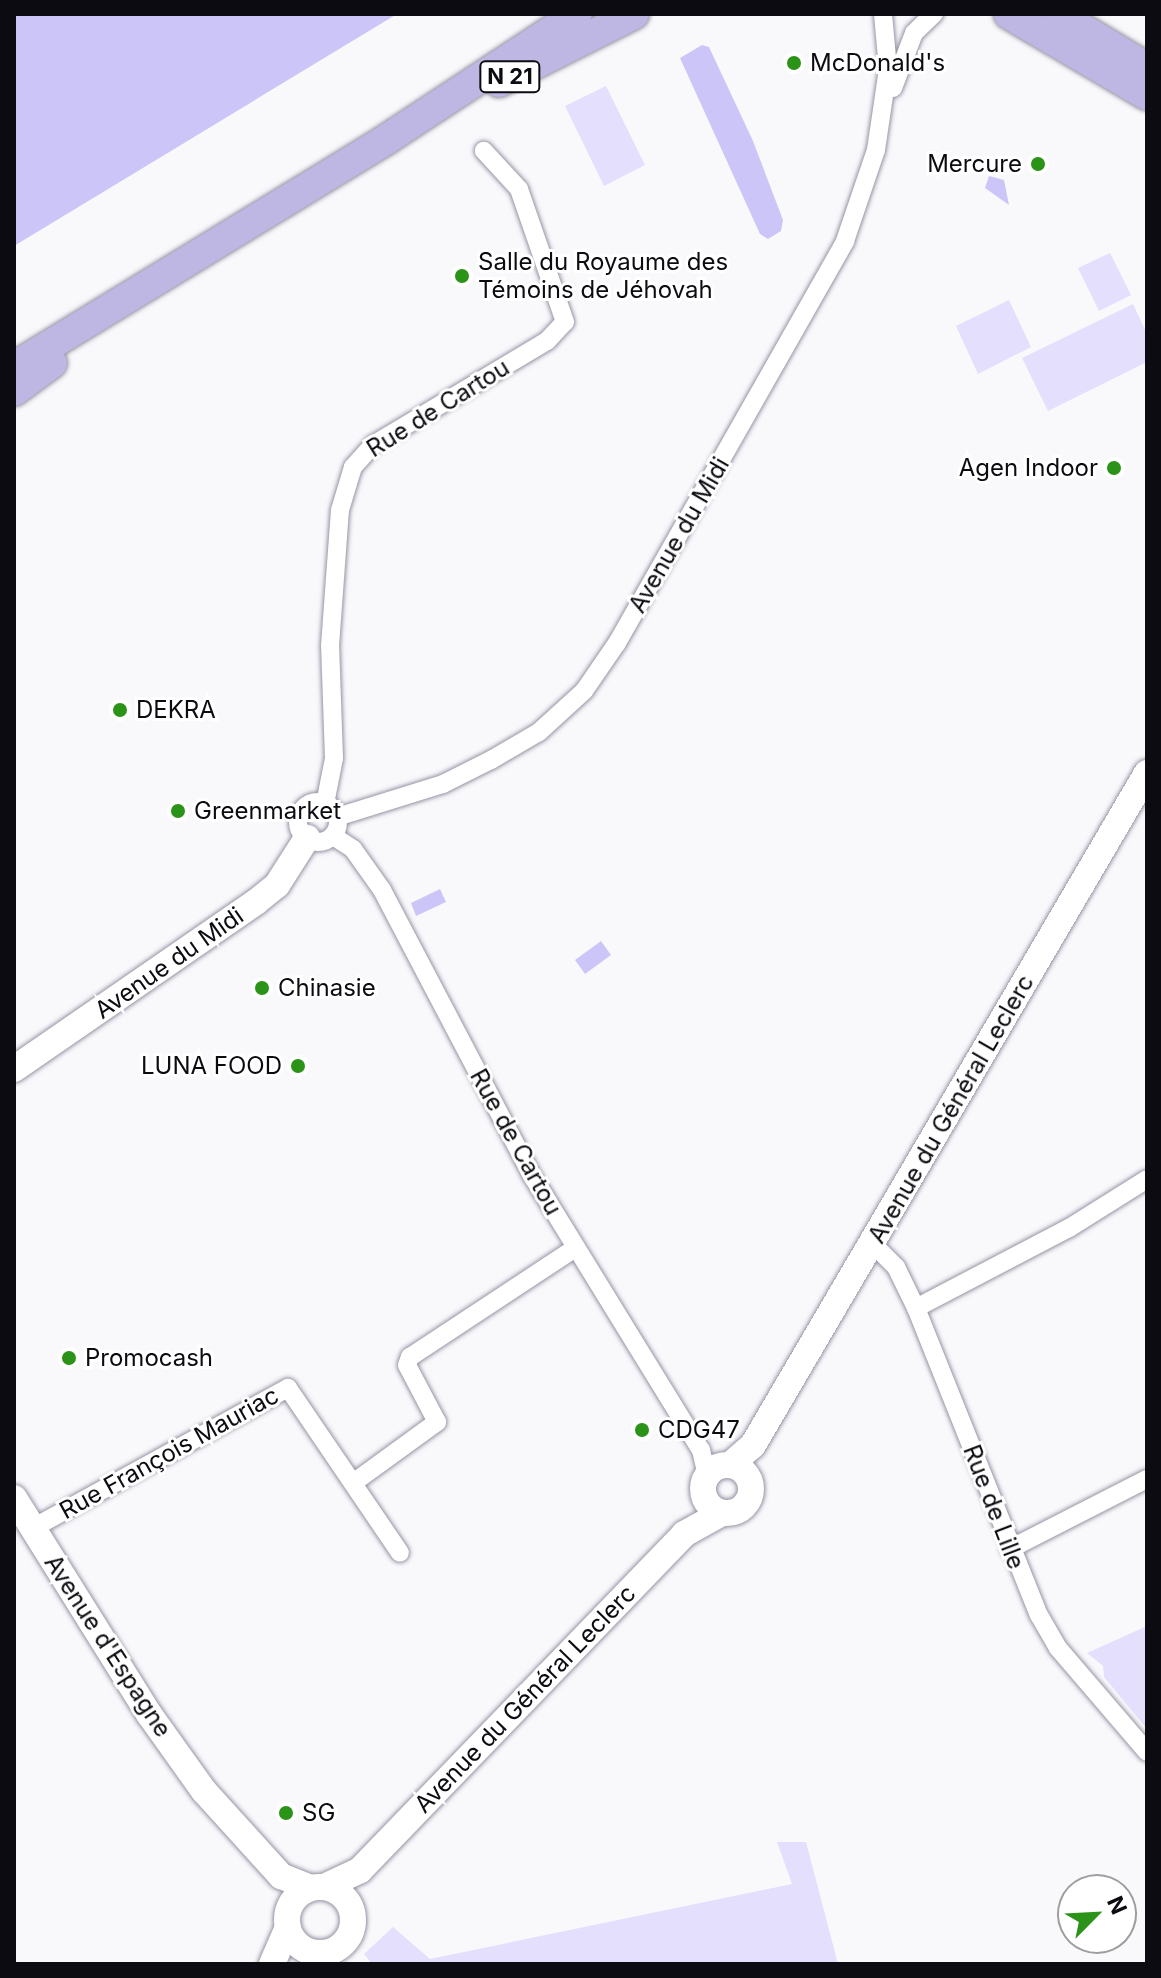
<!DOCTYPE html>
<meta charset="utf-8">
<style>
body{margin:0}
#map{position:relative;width:1161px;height:1978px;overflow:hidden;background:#f9f9fc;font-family:Inter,sans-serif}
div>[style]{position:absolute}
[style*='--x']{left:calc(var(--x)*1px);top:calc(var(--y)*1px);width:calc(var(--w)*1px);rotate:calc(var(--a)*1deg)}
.green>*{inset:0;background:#e3dffc}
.water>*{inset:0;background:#ccc5f8}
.roads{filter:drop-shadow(0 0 2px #9694a4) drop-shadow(0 0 2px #9694a4)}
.street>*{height:18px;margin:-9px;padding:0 9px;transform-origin:9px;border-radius:9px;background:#fff}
.street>.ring{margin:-9px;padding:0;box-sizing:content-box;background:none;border:18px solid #fff;border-radius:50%}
.secondary>*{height:26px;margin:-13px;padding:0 13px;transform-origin:13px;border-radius:13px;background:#fff}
.secondary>.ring{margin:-13px;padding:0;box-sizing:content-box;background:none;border:26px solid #fff;border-radius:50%}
.primary>*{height:30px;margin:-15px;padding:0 15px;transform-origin:15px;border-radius:15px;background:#bfb7e3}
.dots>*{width:22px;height:22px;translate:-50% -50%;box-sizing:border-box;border:4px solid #fff;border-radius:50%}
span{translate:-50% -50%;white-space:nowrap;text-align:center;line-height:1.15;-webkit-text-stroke:6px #fff;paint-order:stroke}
.shield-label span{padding:2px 6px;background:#fff;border:2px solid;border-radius:6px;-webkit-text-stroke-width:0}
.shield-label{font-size:22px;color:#0c0b11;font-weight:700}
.poi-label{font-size:24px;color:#0c0b11}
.left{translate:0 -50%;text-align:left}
.right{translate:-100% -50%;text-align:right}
.street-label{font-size:24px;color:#0c0b11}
.frame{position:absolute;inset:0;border:16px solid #0c0b11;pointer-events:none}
.north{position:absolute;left:1057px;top:1874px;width:80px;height:80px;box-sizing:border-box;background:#fff;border:2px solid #9e9da0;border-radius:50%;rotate:66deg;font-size:22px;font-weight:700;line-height:32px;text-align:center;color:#0c0b11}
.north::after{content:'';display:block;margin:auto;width:28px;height:36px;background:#2b9318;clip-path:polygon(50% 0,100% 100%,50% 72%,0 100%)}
</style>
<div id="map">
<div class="green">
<i style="clip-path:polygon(606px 86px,645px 165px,604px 186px,565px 106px)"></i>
<i style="clip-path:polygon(1110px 253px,1131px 295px,1099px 311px,1078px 268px)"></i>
<i style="clip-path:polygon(1009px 300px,1031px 347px,978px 374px,956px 326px)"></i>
<i style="clip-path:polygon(1133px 304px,1147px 334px,1147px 362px,1048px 411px,1022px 358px)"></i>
<i style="clip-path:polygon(1147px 1626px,1147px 1729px,1104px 1677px,1103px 1666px,1087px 1653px)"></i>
<i style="clip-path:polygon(777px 1842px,806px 1842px,838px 1964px,372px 1964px,364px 1954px,393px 1927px,430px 1959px,792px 1884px)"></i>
</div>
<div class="water">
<i style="clip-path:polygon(14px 14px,397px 14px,14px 246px)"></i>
<i style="clip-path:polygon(702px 45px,709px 47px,753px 141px,783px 220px,781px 231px,768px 239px,760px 234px,680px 58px)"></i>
<i style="clip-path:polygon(989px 176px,1004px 180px,1009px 205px,985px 188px)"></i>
<i style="clip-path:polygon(440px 889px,446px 902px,416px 916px,411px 903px)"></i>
<i style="clip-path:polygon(601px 941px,611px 955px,585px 974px,575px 960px)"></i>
</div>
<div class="roads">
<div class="street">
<i style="--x:893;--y:88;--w:59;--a:-69.1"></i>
<i style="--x:914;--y:33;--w:28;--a:-44"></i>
<i class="ring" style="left:298px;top:802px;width:22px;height:22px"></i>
<i style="--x:325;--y:804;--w:47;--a:-78.9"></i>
<i style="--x:334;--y:758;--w:112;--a:-92"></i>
<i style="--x:330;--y:646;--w:136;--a:-85.8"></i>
<i style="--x:340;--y:510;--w:45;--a:-73.2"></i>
<i style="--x:353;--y:467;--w:30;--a:-48"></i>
<i style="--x:373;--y:445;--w:203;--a:-30.9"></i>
<i style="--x:547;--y:341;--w:26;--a:-47"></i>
<i style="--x:565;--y:322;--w:141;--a:-109.1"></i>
<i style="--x:519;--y:189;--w:52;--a:-132.6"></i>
<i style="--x:337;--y:817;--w:111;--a:-17.3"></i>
<i style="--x:443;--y:784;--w:54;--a:-26.6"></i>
<i style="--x:491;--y:760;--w:56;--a:-30.3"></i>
<i style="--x:539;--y:732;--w:61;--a:-42.3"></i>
<i style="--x:584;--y:691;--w:58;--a:-55.5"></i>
<i style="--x:617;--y:643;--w:462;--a:-60.4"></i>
<i style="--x:845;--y:241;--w:96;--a:-71.2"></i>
<i style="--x:876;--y:150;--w:82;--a:-81.6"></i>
<i style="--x:888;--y:69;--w:55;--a:-95.2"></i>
<i style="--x:333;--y:836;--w:24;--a:33"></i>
<i style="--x:353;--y:849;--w:50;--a:54.7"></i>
<i style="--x:382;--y:890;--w:321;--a:62.3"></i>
<i style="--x:531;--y:1174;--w:324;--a:58.4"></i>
<i style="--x:701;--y:1450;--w:26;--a:77"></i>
<i style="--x:873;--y:1244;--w:33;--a:45"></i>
<i style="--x:896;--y:1267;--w:46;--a:64"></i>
<i style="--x:916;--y:1308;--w:331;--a:68.2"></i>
<i style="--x:1039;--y:1615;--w:38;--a:60"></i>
<i style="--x:1058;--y:1648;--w:137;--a:49.4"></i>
<i style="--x:916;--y:1308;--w:173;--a:-27.6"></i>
<i style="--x:1069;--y:1228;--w:92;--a:-32.1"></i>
<i style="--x:353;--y:1483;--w:104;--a:-36"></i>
<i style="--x:437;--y:1422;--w:64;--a:-117.8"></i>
<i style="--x:407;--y:1365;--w:9;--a:-69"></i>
<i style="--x:410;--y:1357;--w:198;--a:-33.4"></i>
<i style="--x:33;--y:1528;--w:291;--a:-28.8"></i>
<i style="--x:288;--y:1388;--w:199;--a:55.8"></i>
<i style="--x:1010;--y:1549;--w:154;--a:-27.1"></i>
</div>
<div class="secondary">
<i style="--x:14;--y:1069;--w:294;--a:-34.6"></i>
<i style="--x:256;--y:902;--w:27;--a:-39"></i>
<i style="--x:277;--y:885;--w:56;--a:-57.4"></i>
<i class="ring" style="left:703px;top:1465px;width:22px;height:22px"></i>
<i style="--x:730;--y:1465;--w:30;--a:-41"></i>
<i style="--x:753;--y:1445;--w:779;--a:-59.62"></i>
<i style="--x:14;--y:1498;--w:255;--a:58"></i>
<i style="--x:149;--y:1714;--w:95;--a:54.5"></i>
<i style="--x:204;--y:1791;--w:115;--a:47.8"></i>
<i style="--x:281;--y:1876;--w:31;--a:22"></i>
<i style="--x:324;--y:1887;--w:40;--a:-25"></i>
<i style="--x:360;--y:1870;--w:467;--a:-46"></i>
<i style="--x:684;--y:1534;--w:43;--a:-28.9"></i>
<i class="ring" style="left:287px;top:1887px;width:40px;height:40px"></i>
<i style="--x:272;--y:1964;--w:40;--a:-66.6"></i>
</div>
<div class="primary">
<i style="--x:1009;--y:14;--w:160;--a:30.4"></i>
<i style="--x:1058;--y:14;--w:104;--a:31.2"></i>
<i style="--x:499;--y:82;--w:151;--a:-26.7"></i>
<i style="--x:14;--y:367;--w:437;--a:-31.4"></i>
<i style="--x:387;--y:139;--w:227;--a:-33.3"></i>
<i style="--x:14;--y:391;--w:47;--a:-36.4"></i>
</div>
</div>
<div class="dots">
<i style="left:794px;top:63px;background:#2b9318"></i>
<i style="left:1038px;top:164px;background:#2b9318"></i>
<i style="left:462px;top:276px;background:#2b9318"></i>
<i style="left:1114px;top:468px;background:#2b9318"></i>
<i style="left:120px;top:710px;background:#2b9318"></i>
<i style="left:178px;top:811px;background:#2b9318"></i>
<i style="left:262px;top:988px;background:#2b9318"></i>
<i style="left:298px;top:1066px;background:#2b9318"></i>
<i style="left:69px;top:1358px;background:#2b9318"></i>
<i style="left:642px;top:1430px;background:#2b9318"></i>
<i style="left:286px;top:1813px;background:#2b9318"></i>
</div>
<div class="shield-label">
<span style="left:510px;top:77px">N 21</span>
</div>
<div class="poi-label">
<span class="left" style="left:810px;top:63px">McDonald's</span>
<span class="right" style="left:1022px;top:164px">Mercure</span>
<span class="left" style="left:478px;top:276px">Salle du Royaume des<br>Témoins de Jéhovah</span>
<span class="right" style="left:1098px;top:468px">Agen Indoor</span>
<span class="left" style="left:136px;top:710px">DEKRA</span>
<span class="left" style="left:194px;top:811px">Greenmarket</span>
<span class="left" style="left:278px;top:988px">Chinasie</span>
<span class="right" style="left:282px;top:1066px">LUNA FOOD</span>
<span class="left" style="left:85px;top:1358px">Promocash</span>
<span class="left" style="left:658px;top:1430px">CDG47</span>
<span class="left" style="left:302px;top:1813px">SG</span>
</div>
<div class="street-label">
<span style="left:438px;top:408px;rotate:-32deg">Rue de Cartou</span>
<span style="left:679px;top:535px;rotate:-60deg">Avenue du Midi</span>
<span style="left:169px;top:963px;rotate:-35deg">Avenue du Midi</span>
<span style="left:951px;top:1109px;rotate:-60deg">Avenue du Général Leclerc</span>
<span style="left:516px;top:1142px;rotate:61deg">Rue de Cartou</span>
<span style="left:169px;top:1453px;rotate:-29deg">Rue François Mauriac</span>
<span style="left:994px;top:1507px;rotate:69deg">Rue de Lille</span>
<span style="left:108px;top:1646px;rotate:57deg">Avenue d'Espagne</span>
<span style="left:525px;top:1699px;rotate:-46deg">Avenue du Général Leclerc</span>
</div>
<div class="frame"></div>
<div class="north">N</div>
</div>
